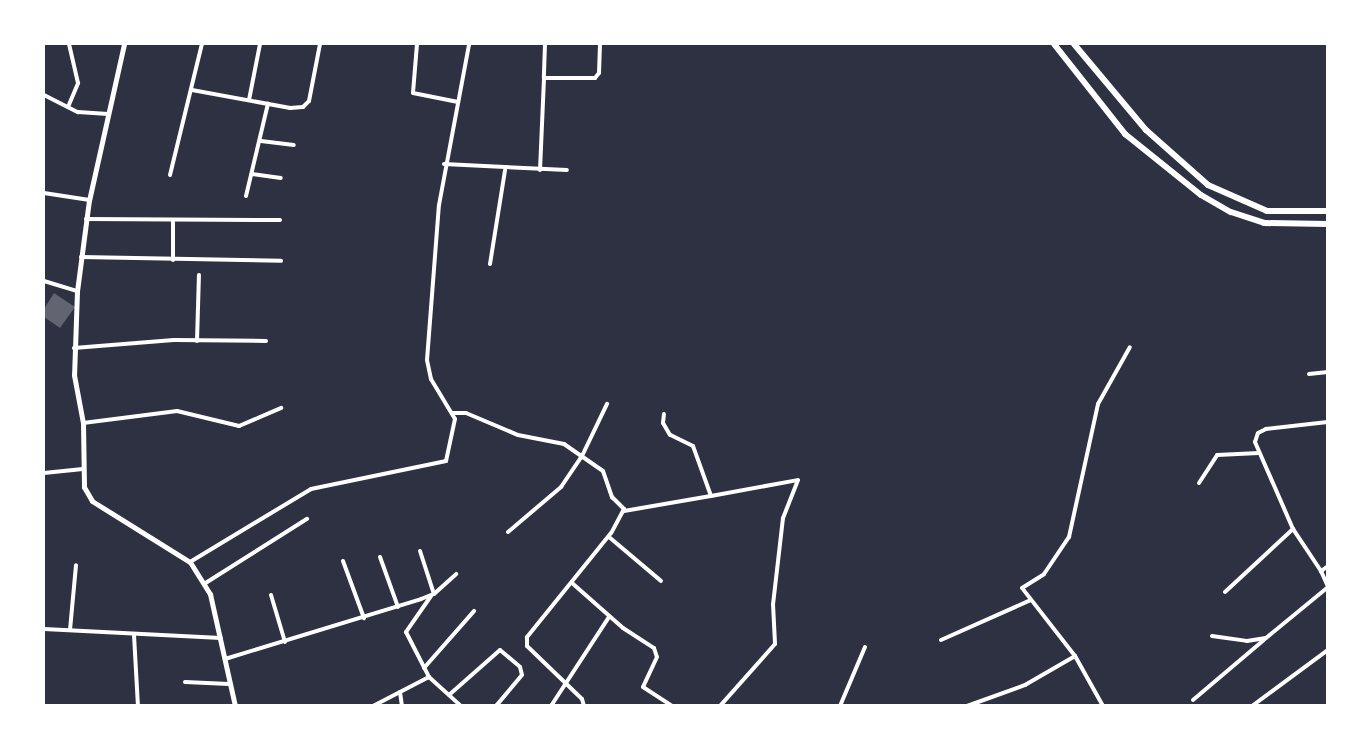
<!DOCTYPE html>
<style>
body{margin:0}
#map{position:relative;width:1371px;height:749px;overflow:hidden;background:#2d3142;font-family:"Nunito Sans",sans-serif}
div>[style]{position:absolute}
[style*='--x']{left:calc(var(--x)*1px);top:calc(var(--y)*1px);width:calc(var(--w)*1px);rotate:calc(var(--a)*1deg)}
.building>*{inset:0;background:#626471}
.minor>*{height:4px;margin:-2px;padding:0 2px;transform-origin:2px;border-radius:2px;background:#fff}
.tertiary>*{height:5px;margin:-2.5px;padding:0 2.5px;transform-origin:2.5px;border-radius:2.5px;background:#fff}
.primary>*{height:6px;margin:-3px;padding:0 3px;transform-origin:3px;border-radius:3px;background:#fff}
span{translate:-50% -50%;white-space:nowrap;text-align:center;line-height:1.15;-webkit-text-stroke:5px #fff;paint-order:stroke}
.frame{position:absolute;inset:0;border:45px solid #fff;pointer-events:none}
</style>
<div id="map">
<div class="building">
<i style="clip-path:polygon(54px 293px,75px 307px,60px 328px,44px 317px,44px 309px)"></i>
</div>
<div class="minor">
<i style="--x:417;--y:44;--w:49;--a:94.7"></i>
<i style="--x:413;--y:93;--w:46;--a:11.3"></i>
<i style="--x:545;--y:44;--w:34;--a:92"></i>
<i style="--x:544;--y:78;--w:51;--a:0"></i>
<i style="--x:595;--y:78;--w:6;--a:-51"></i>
<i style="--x:599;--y:73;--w:29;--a:-88"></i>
<i style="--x:192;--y:90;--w:100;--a:10.4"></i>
<i style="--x:290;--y:108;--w:13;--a:-4"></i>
<i style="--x:303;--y:107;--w:8;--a:-45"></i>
<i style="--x:309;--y:101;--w:58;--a:-79.1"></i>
<i style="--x:44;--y:95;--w:38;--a:27"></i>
<i style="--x:78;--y:112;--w:30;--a:4"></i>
<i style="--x:249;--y:100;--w:57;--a:-78.9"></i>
<i style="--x:68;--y:107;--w:26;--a:-67"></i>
<i style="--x:78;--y:83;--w:40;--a:-103"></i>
<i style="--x:261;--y:141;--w:33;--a:7"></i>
<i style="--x:444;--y:164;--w:123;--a:2.8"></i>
<i style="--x:540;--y:170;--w:92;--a:-87.5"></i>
<i style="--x:252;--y:174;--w:29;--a:8"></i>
<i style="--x:170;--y:175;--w:135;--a:-76.3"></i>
<i style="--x:44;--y:193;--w:46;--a:8.8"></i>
<i style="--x:246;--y:196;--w:95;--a:-76.6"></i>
<i style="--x:86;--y:219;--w:194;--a:0.3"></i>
<i style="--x:81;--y:257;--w:200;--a:1.1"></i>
<i style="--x:173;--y:260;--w:40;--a:-90"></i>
<i style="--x:490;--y:264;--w:95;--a:-80.9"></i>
<i style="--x:44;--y:281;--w:34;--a:17"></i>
<i style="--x:197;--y:341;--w:66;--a:-88.3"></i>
<i style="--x:74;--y:348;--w:100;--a:-4.6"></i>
<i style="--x:174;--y:340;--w:92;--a:0.6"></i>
<i style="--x:1309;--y:374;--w:19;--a:-6"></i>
<i style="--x:452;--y:413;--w:14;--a:0"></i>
<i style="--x:466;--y:413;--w:56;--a:22.9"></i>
<i style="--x:518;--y:435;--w:47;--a:11.1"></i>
<i style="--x:564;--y:444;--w:47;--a:34.7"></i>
<i style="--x:603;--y:471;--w:28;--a:71"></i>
<i style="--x:612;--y:497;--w:17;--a:45"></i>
<i style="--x:624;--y:509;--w:27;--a:118"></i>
<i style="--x:611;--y:533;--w:134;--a:128.9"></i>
<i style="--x:527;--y:637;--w:9;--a:90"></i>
<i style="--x:527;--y:646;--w:76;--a:43.9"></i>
<i style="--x:582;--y:699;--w:7;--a:74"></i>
<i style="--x:83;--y:423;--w:95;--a:-7.3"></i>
<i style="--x:177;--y:411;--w:64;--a:13.6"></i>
<i style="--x:239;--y:426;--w:46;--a:-23.2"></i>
<i style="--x:44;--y:473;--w:39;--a:-6"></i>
<i style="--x:1199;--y:483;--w:33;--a:-57"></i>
<i style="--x:1217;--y:455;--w:42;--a:-2.7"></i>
<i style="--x:711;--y:496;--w:88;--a:-10.4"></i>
<i style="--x:798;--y:480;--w:41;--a:111.5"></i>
<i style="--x:783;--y:518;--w:87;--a:96.6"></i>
<i style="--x:773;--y:604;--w:40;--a:87.1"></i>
<i style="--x:775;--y:644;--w:83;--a:131.6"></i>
<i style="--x:624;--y:511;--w:88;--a:-9.8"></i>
<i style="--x:711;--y:496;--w:53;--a:-109.8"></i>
<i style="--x:693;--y:446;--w:25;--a:-154"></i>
<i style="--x:670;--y:435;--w:14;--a:-120"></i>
<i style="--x:663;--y:423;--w:9;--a:-84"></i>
<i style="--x:508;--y:532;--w:70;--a:-40.3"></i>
<i style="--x:561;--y:487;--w:37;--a:-56"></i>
<i style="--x:582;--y:456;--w:58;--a:-64.3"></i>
<i style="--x:609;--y:537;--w:68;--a:40.2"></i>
<i style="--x:420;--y:551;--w:45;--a:72"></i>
<i style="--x:380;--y:557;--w:53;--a:70.2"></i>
<i style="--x:343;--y:561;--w:61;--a:69.8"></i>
<i style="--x:190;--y:562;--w:141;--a:-31.1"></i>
<i style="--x:311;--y:489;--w:138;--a:-11.7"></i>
<i style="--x:446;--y:461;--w:43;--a:-77.9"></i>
<i style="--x:455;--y:419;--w:47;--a:-121"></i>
<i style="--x:431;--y:379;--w:19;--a:-102"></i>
<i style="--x:427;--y:360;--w:155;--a:-85.6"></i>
<i style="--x:439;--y:205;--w:164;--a:-79.4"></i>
<i style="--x:1328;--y:566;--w:9;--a:144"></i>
<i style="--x:1321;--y:571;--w:17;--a:66"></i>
<i style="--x:1321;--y:571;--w:50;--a:-123.7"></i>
<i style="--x:1293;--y:529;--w:95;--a:-113.6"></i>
<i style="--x:1255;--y:442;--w:9;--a:-72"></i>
<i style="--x:1258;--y:433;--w:9;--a:-27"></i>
<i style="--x:1266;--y:429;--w:62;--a:-6.4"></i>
<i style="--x:572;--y:583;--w:68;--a:41.4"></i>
<i style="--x:623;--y:628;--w:37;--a:33"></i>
<i style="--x:654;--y:648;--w:9;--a:72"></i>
<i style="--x:657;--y:657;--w:33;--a:115"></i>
<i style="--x:643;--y:687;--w:35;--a:33"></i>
<i style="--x:204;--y:584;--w:122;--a:-32.3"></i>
<i style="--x:1225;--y:592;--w:93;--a:-42.8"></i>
<i style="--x:271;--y:595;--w:49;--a:73.4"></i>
<i style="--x:431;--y:596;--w:44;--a:124.8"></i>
<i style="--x:406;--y:632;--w:51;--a:62.9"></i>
<i style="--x:429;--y:677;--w:43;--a:42.2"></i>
<i style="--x:44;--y:629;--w:177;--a:2.9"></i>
<i style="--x:70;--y:630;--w:65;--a:-84.7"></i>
<i style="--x:134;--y:635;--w:71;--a:86.8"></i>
<i style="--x:1212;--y:636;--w:35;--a:8"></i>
<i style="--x:1247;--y:641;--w:19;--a:-9"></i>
<i style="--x:1266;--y:638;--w:80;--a:-39.4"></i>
<i style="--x:941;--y:640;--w:98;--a:-24"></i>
<i style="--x:225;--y:659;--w:205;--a:-17"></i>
<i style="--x:421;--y:599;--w:14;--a:-21"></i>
<i style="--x:434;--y:594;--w:30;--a:-42"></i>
<i style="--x:424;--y:668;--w:76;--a:-48.7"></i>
<i style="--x:185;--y:682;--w:44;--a:2.6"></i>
<i style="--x:400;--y:692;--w:14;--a:82"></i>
<i style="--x:449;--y:695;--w:68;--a:-41.4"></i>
<i style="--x:500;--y:650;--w:26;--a:40"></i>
<i style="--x:520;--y:667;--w:8;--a:76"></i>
<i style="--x:522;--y:675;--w:40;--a:130"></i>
<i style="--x:1193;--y:700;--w:94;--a:-40.3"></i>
<i style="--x:373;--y:706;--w:63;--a:-27.4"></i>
<i style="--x:551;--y:706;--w:106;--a:-56.9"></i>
<i style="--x:840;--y:706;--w:64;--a:-67"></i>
<i style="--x:967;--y:706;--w:62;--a:-19.9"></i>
<i style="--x:1025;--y:685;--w:58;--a:-30.1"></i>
<i style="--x:1103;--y:706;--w:57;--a:-119.2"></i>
<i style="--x:1075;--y:656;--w:86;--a:-127.9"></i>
<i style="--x:1022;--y:588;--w:26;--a:-32"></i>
<i style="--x:1044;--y:574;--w:45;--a:-56"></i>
<i style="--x:1069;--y:537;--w:136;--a:-77.7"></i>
<i style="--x:1098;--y:404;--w:65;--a:-60.7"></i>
<i style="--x:1252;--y:706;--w:94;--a:-36.4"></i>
</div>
<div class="tertiary">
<i style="--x:124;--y:44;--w:160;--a:102.6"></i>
<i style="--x:89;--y:200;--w:92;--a:97.5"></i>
<i style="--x:77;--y:291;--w:84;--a:92"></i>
<i style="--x:74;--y:375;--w:49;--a:79.4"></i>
<i style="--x:83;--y:423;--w:64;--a:89.1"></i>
<i style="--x:84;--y:487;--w:16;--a:60"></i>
<i style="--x:92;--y:501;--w:115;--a:31.9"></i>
<i style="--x:190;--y:562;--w:38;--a:58"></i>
<i style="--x:210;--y:594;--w:115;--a:77.4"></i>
</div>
<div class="primary">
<i style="--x:1054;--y:44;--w:115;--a:51.7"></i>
<i style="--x:1125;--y:134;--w:97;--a:38.8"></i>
<i style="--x:1201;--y:195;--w:34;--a:30"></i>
<i style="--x:1231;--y:212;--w:35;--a:18"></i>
<i style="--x:1264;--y:223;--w:64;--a:0.9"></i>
<i style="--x:1074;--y:44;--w:112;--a:50.1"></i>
<i style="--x:1146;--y:130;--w:83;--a:41.6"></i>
<i style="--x:1208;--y:185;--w:64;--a:23.8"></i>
<i style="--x:1267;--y:211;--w:61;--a:0"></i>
</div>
<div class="frame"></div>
</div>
